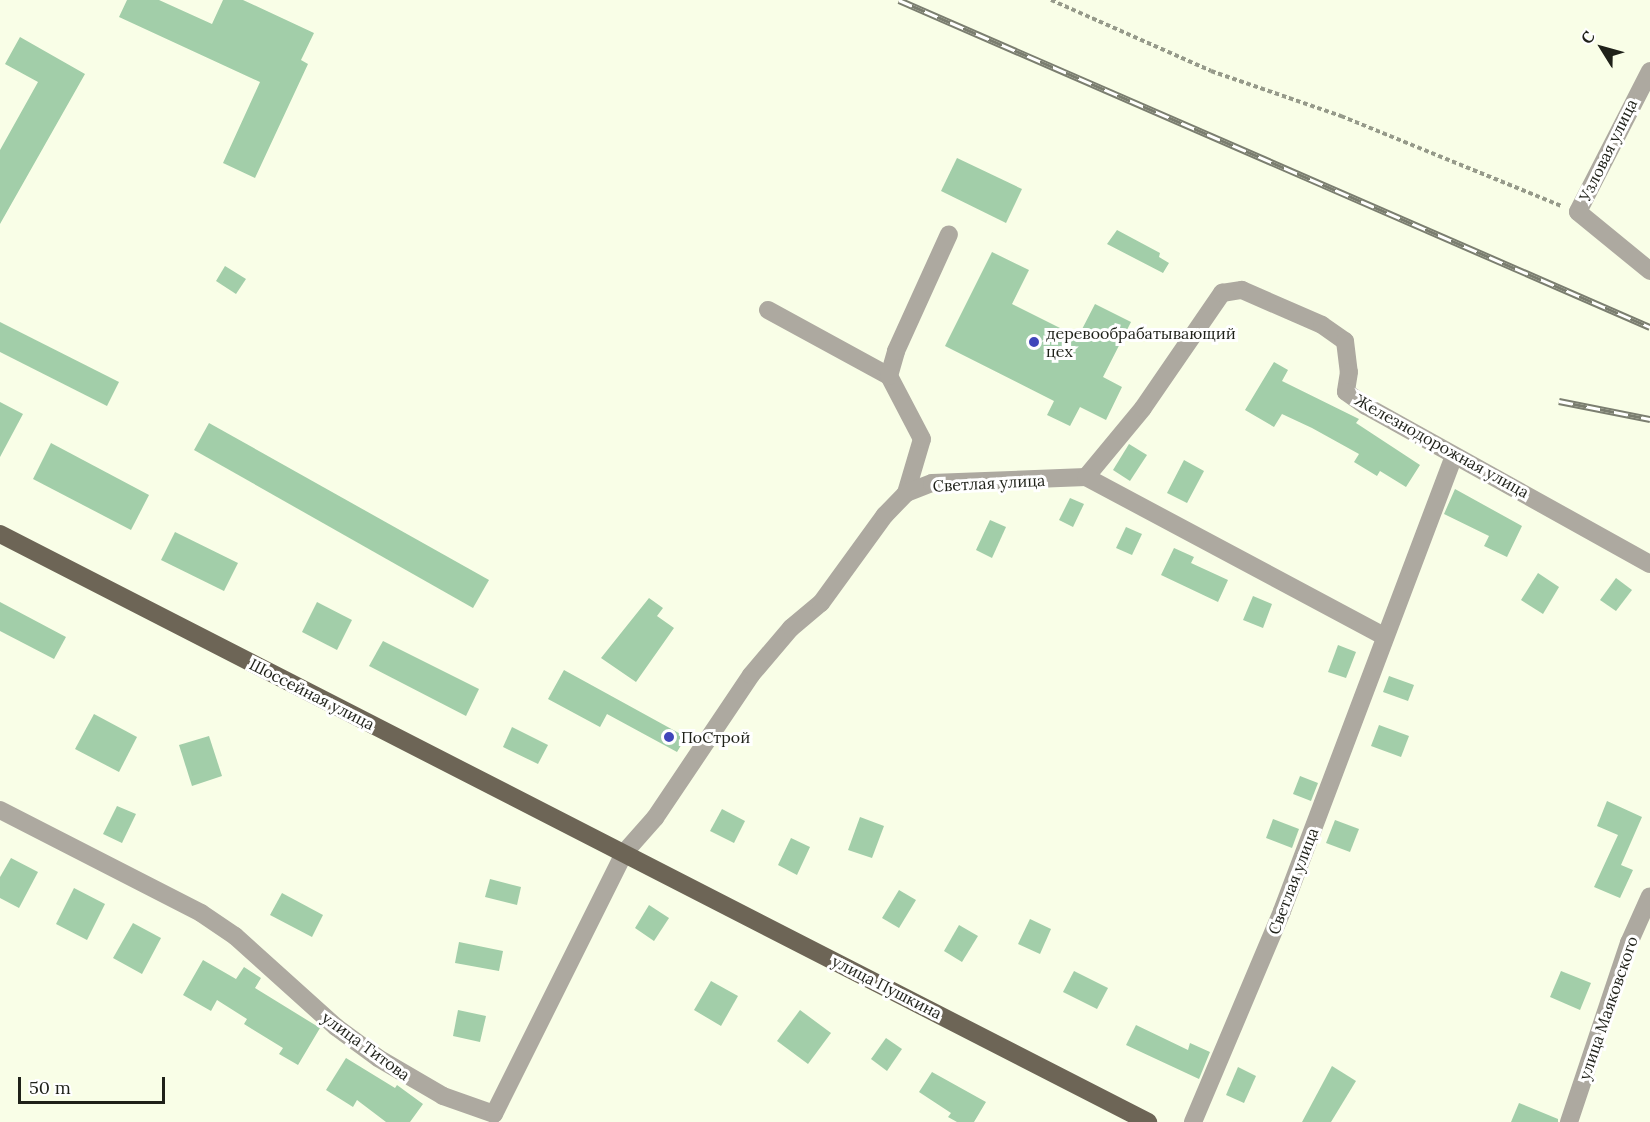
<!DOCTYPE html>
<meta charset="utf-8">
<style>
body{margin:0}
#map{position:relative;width:1650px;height:1122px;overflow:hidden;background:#f9fee7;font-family:Lora,serif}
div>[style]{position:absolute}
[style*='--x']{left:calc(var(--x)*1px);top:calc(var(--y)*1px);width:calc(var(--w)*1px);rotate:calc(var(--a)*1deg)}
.building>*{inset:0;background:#a2cea9}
.path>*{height:4px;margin-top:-2px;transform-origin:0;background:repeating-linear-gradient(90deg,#969a8a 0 4.5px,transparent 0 7.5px)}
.minor>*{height:18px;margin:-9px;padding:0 9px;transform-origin:9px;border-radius:9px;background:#ada9a0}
.major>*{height:18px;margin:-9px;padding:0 9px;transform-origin:9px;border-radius:9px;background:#6d6556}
.rail>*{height:7px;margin-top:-3.5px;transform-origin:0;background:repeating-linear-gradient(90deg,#fff 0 14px,#7b7e70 0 28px);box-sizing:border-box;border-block:2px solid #7b7e70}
.dots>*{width:16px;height:16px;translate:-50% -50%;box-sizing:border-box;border:3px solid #fff;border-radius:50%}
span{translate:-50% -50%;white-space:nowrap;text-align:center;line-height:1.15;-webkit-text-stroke:6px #fff;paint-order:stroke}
.street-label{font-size:16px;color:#1f2119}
.poi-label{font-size:16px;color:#1f2119}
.left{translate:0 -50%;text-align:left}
.north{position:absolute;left:1572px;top:18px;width:60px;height:60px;-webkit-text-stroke:4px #fff;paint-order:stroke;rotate:307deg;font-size:16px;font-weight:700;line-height:24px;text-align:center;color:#1f2119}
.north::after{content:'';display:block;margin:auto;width:21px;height:27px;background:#1f2119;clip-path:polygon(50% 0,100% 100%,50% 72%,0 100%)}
.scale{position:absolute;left:18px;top:1077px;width:147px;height:27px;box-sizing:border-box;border:3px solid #1f2119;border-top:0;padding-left:8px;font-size:18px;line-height:21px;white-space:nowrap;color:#1f2119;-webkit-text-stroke:4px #fff;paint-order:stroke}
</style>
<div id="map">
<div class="building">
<i style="clip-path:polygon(127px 0,159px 0,212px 24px,223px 0,243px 0,314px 33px,301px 60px,308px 64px,255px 178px,223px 163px,260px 82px,119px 17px)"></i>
<i style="clip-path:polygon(20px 37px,85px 74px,0 224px,0 150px,38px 82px,5px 64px)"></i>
<i style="clip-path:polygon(957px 158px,1022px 189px,1006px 223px,941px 191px)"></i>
<i style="clip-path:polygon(1117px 230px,1160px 253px,1159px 257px,1169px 263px,1163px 273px,1107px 244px)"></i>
<i style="clip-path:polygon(992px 252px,1029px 270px,1012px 304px,1078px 337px,1095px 304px,1131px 322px,1103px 377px,1122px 387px,1106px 420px,1080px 407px,1070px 426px,1047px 415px,1054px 401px,945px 346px)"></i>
<i style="clip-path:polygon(225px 266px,246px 279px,236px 294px,216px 281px)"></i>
<i style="clip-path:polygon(0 322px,119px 382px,107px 406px,0 352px)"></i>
<i style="clip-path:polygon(1274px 362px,1288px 370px,1282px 381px,1359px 419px,1356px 423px,1420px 465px,1406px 487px,1380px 471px,1377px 476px,1354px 462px,1359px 454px,1312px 428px,1282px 414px,1274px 427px,1245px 410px)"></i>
<i style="clip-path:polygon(0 402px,23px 414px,0 457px)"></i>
<i style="clip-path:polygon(209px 423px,489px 580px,473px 608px,194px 450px)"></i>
<i style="clip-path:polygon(51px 443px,149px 495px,131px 530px,33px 479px)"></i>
<i style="clip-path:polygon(1129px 444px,1147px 455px,1130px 481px,1113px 470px)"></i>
<i style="clip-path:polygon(1184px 460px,1204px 471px,1187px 503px,1167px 493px)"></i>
<i style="clip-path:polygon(1455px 489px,1522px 526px,1507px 557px,1484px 546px,1489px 536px,1444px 514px)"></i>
<i style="clip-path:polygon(1070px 498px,1084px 504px,1073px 527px,1059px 520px)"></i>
<i style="clip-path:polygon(990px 520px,1006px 527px,992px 558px,976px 550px)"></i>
<i style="clip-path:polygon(1126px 527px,1142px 534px,1132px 555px,1116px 548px)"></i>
<i style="clip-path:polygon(175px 532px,238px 563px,224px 591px,161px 560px)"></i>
<i style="clip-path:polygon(1174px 548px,1194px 557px,1191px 563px,1228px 580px,1218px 602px,1161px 575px)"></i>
<i style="clip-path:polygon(1538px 573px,1559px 587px,1543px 614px,1521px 600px)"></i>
<i style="clip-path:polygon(1616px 578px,1632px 590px,1616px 611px,1600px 600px)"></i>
<i style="clip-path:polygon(1253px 596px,1272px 604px,1263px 628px,1243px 620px)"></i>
<i style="clip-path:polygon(649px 598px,663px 608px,657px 616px,674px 628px,636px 682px,601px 658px)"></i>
<i style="clip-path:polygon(0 602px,66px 637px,54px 659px,0 631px)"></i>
<i style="clip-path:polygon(317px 602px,352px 620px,337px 650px,302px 632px)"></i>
<i style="clip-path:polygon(383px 641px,479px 689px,466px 716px,369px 666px)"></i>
<i style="clip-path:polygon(1338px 645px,1356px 652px,1346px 678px,1328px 672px)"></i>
<i style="clip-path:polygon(564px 670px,686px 737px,677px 752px,607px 714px,600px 727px,548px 699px)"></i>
<i style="clip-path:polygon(1389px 676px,1414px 685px,1408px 701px,1383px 692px)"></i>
<i style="clip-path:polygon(94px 714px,137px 737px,119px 772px,75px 749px)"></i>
<i style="clip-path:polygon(1379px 725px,1409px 736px,1401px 757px,1371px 746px)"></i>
<i style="clip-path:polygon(512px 727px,548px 745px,538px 764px,503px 747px)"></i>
<i style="clip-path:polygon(209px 736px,222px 776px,192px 786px,179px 745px)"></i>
<i style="clip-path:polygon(1300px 776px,1318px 783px,1311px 801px,1293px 794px)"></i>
<i style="clip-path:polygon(1607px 801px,1642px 817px,1621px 865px,1633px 870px,1620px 898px,1594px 887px,1618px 835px,1597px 826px)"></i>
<i style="clip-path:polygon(117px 806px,136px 814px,122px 843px,103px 834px)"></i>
<i style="clip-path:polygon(722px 809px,745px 821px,734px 843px,710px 831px)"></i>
<i style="clip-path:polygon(860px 817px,884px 826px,872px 858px,848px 850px)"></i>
<i style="clip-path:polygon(1273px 819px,1299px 829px,1292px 848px,1266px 838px)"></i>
<i style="clip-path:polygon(1335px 820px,1359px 829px,1350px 852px,1326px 843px)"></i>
<i style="clip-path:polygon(791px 838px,810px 847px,797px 875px,778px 865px)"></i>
<i style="clip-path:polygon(11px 858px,38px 872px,19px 908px,0 898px,0 877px)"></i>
<i style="clip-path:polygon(490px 879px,521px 887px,517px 905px,485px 897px)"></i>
<i style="clip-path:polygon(74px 888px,105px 904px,87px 940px,56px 924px)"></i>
<i style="clip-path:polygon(899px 890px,916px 900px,899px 928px,882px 918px)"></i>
<i style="clip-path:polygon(282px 893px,323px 915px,312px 937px,270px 915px)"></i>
<i style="clip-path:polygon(649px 905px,669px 918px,654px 941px,635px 928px)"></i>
<i style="clip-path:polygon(1030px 919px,1051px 929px,1040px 954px,1018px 944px)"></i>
<i style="clip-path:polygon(133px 923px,161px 938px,142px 974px,113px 958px)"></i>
<i style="clip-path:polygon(959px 925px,978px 936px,962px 962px,944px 951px)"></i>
<i style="clip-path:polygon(459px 942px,503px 951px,499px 971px,455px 963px)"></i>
<i style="clip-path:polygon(203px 960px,236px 979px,244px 967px,261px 978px,255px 988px,320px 1028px,298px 1065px,279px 1054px,283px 1048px,244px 1024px,247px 1019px,217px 1000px,211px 1011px,183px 995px)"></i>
<i style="clip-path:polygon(1074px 971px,1108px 988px,1097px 1009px,1063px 992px)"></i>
<i style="clip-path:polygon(1561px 971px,1591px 983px,1580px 1010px,1550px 997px)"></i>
<i style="clip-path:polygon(711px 981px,738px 996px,721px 1026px,694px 1010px)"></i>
<i style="clip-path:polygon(458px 1010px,486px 1016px,480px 1042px,453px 1036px)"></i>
<i style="clip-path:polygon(800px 1010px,831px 1033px,808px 1064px,777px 1041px)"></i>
<i style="clip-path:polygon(1136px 1025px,1188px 1050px,1190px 1043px,1210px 1052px,1199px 1079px,1126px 1045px)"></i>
<i style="clip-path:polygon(886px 1038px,902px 1049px,887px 1071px,871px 1059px)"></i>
<i style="clip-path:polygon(346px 1058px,395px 1088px,397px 1085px,423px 1104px,410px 1122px,386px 1122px,357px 1100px,353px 1107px,326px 1090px)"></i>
<i style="clip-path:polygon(1332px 1066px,1356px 1081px,1331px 1122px,1302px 1122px)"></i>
<i style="clip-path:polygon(1238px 1067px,1256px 1076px,1244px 1103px,1226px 1095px)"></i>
<i style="clip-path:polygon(932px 1072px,986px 1102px,974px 1122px,957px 1122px,948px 1117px,951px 1113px,919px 1092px)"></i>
<i style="clip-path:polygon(1519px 1103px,1558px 1119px,1558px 1122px,1511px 1122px)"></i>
</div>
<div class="path">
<i style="--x:1051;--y:0;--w:175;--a:23.9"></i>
<i style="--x:1211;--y:71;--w:138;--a:19.1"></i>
<i style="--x:1341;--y:116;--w:239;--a:22.2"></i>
</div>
<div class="minor">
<i style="--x:1650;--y:71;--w:158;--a:117.1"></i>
<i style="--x:1578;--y:212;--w:93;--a:39.3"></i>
<i style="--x:768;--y:310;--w:138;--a:28.6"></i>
<i style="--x:1086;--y:477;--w:89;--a:-50.4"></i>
<i style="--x:1143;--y:408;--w:140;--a:-55.5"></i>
<i style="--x:1222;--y:293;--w:20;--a:-9"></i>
<i style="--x:1242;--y:290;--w:87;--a:23.6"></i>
<i style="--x:1322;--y:325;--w:28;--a:35"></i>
<i style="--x:1345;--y:341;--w:31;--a:83"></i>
<i style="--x:1349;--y:372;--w:20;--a:99"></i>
<i style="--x:1346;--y:392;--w:24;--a:35"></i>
<i style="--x:1366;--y:406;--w:325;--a:29.1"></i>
<i style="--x:906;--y:493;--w:56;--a:-73.5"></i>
<i style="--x:922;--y:439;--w:71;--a:-117.6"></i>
<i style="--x:889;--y:376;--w:26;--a:-74"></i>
<i style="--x:896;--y:351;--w:128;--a:-65.6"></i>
<i style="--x:0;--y:810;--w:226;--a:27.1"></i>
<i style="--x:201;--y:913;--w:41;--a:34.1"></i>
<i style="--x:235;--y:936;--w:136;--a:42"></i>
<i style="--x:336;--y:1027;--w:52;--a:36.4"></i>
<i style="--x:378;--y:1058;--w:75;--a:30.3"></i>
<i style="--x:443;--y:1096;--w:54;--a:19.4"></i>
<i style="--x:494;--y:1114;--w:292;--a:-63.5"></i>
<i style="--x:624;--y:853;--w:47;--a:-48.5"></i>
<i style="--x:655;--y:818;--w:172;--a:-56.1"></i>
<i style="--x:751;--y:675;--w:62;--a:-49.6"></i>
<i style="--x:791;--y:628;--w:39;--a:-40"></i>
<i style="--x:821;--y:603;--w:109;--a:-54"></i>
<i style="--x:885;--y:515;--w:30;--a:-46"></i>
<i style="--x:906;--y:493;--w:28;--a:-21"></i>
<i style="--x:932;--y:483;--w:154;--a:-2.2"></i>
<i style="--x:1086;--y:477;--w:338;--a:28.1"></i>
<i style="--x:1193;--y:1122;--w:229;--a:-67.1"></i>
<i style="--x:1282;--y:911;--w:486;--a:-69.3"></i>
<i style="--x:1569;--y:1122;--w:189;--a:-71.5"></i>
<i style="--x:1629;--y:943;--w:51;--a:-65.9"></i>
</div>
<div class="major">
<i style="--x:0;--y:534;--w:1290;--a:27.12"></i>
</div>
<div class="rail">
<i style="--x:899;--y:0;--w:819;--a:23.53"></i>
<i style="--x:1559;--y:401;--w:93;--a:11.2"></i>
</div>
<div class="dots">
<i style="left:1034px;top:342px;background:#4046ba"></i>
<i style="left:669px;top:737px;background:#4046ba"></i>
</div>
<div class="street-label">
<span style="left:1608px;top:150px;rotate:-64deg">Узловая улица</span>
<span style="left:1442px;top:446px;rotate:29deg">Железнодорожная улица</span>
<span style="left:989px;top:483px;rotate:-3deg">Светлая улица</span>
<span style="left:312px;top:694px;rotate:27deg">Шоссейная улица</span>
<span style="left:1293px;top:881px;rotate:-69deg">Светлая улица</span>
<span style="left:887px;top:987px;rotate:27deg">улица Пушкина</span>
<span style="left:1608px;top:1008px;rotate:-71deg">улица Маяковского</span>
<span style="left:366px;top:1046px;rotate:36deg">улица Титова</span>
</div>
<div class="poi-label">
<span class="left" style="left:1046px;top:342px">деревообрабатывающий<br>цех</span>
<span class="left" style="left:681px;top:737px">ПоСтрой</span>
</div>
<div class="north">С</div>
<div class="scale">50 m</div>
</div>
